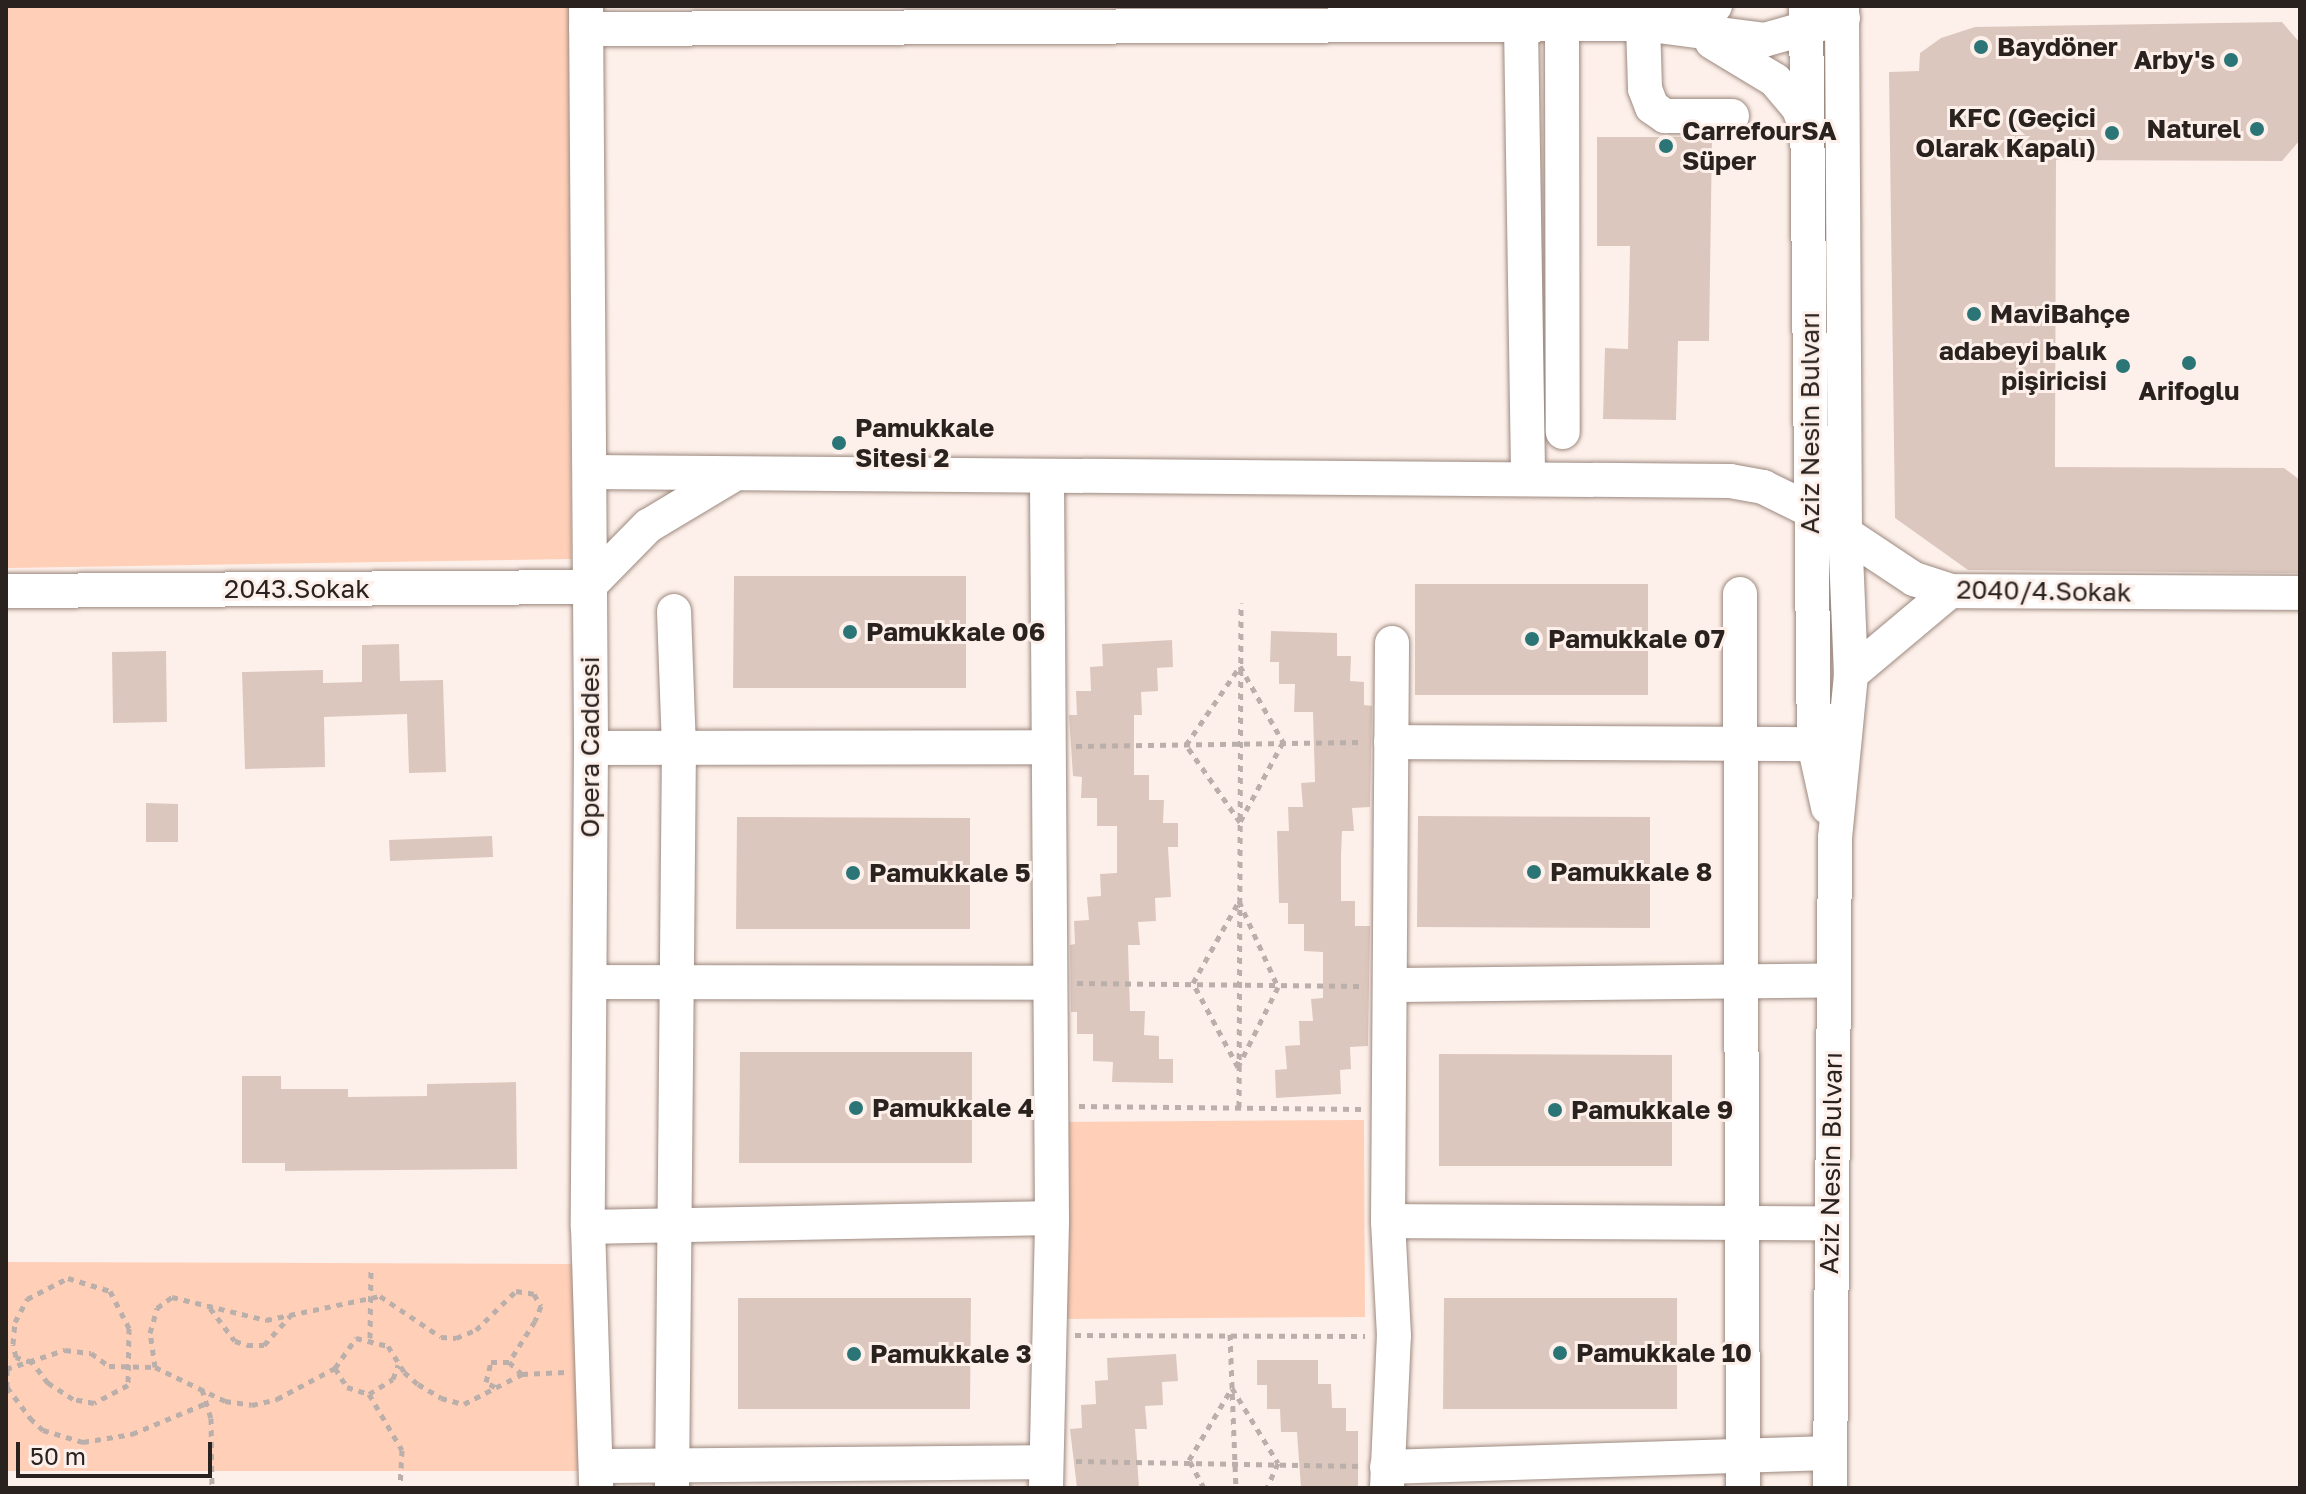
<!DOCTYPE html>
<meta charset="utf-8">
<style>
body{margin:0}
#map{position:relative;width:2306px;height:1494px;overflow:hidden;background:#fdf0ea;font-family:"Golos Text",sans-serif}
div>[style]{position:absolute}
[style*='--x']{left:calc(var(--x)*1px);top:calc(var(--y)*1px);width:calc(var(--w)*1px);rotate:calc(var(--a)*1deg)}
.green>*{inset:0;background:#ffcfb8}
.building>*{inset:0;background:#dcc7be}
.path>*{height:5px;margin-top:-2.5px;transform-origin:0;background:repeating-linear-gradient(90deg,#baafaa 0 6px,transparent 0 12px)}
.roads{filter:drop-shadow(0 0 2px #9c897f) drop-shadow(0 0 2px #9c897f)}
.minor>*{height:34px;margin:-17px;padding:0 17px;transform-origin:17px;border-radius:17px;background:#fff}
.dots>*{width:22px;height:22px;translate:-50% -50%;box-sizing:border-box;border:4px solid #fdf0ea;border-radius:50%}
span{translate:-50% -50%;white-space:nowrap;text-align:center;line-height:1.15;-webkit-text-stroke:6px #fdf0ea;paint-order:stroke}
.poi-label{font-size:26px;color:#2a221f;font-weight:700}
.left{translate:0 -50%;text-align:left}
.right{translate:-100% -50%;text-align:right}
.street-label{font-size:26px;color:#2a221f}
.frame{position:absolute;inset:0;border:8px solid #2a221f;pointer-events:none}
.scale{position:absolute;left:16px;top:1442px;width:196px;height:36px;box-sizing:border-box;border:4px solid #2a221f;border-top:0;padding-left:10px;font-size:24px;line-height:28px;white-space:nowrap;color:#2a221f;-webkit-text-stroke:6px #fdf0ea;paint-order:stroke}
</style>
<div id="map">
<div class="green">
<i style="clip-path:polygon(6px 6px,569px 6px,571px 559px,6px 568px)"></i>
<i style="clip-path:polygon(1364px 1120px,1365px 1317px,1059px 1319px,1058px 1122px)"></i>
<i style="clip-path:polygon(6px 1262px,579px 1264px,582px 1471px,6px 1471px)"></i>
</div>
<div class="building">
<i style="clip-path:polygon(2282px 22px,2300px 43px,2300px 140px,2282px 161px,2056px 160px,2055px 467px,2284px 468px,2300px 480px,2300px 573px,1968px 570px,1895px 518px,1889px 72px,1919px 71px,1920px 53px,1941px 38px,1975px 27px)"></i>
<i style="clip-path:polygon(1597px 137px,1712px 137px,1709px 341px,1678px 341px,1676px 420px,1603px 419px,1605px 348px,1628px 349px,1630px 246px,1597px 246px)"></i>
<i style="clip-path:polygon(734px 576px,966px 576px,966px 688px,733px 688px)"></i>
<i style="clip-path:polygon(1415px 584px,1648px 584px,1648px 695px,1415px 695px)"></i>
<i style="clip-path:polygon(1271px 631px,1337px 633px,1337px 656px,1351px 656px,1350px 681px,1364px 682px,1364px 705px,1372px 706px,1370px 807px,1352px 808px,1354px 831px,1342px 831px,1341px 856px,1341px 901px,1355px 901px,1355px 926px,1370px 926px,1368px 1046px,1350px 1047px,1351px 1069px,1340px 1070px,1341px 1094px,1276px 1098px,1275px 1070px,1287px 1069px,1285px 1046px,1300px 1045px,1299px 1021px,1313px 1021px,1311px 999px,1323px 998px,1323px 952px,1304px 951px,1304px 924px,1288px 924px,1288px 903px,1279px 903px,1277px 831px,1289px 831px,1288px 807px,1303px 807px,1301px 783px,1315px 782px,1313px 712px,1294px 712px,1295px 684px,1279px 684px,1279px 662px,1270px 662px)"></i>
<i style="clip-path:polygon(1172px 640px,1173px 667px,1157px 668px,1158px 691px,1141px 692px,1142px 715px,1134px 715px,1134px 775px,1149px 775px,1149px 800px,1164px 800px,1163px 823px,1178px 823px,1178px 847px,1168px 847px,1171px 897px,1155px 898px,1156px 921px,1138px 922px,1140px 945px,1128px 945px,1130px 1011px,1145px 1011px,1144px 1035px,1159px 1036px,1159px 1059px,1173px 1059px,1173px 1083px,1112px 1082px,1113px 1062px,1093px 1061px,1093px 1034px,1077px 1034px,1077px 1012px,1071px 1012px,1070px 945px,1075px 944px,1074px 921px,1089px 920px,1087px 897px,1101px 896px,1100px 874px,1117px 873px,1117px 826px,1097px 826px,1097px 798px,1081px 798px,1082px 777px,1073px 776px,1069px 715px,1077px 715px,1076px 691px,1091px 691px,1090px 667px,1103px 666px,1102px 644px)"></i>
<i style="clip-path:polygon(399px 644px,400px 681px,443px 680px,446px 772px,409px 773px,407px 714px,324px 717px,325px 767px,245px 769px,242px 672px,323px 670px,323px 683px,362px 682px,362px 645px)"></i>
<i style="clip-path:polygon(166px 651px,167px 722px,113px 723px,112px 652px)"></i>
<i style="clip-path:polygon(146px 803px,178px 804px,178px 842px,146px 842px)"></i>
<i style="clip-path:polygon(1418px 816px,1650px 817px,1650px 928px,1417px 927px)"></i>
<i style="clip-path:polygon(737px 817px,970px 818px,970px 929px,736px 929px)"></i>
<i style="clip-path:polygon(492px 836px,493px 857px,390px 861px,389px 840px)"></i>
<i style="clip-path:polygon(740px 1052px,972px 1052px,972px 1163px,739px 1163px)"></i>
<i style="clip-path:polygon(1439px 1054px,1672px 1055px,1672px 1166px,1439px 1166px)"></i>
<i style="clip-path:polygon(242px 1076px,281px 1076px,281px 1089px,348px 1089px,348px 1097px,427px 1096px,427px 1084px,516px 1082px,517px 1169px,285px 1171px,285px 1163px,242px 1163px)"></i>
<i style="clip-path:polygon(738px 1298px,971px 1298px,970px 1409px,738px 1409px)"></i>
<i style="clip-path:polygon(1444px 1298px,1677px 1298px,1677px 1409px,1443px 1409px)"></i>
<i style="clip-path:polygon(1176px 1354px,1178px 1381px,1162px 1382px,1163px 1405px,1145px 1406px,1147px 1429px,1135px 1429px,1139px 1488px,1077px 1488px,1070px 1429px,1082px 1428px,1081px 1405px,1096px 1404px,1095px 1381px,1108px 1380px,1107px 1358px)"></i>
<i style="clip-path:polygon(1257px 1360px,1318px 1360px,1318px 1384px,1331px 1384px,1332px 1408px,1346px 1408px,1346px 1431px,1358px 1431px,1358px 1488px,1301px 1488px,1297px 1432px,1281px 1432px,1280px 1409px,1267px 1409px,1267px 1385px,1257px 1385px)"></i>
</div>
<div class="path">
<i style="--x:1240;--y:666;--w:87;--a:60.5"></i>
<i style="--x:1283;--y:742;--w:91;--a:118.3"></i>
<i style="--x:1240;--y:822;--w:94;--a:-125"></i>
<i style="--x:1186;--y:745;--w:96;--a:-55.6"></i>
<i style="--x:1076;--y:746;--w:286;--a:-0.8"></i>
<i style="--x:1239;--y:901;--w:94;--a:65.6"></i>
<i style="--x:1278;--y:987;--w:89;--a:116.6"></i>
<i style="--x:1238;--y:1067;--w:95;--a:-118.2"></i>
<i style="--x:1193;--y:983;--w:94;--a:-60.7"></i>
<i style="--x:1077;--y:983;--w:286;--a:0.6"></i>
<i style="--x:1079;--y:1106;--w:282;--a:0.6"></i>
<i style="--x:1239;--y:1107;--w:504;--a:-89.77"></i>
<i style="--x:68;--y:1278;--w:44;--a:17.2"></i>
<i style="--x:110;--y:1291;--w:42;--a:62.8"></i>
<i style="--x:129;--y:1328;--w:57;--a:91"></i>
<i style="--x:128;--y:1385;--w:38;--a:152"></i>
<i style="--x:94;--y:1403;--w:21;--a:-169"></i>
<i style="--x:73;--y:1399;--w:30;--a:-147"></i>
<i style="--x:48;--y:1383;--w:26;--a:-127"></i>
<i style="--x:32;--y:1362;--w:17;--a:-163"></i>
<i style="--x:16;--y:1357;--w:13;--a:-103"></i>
<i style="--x:13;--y:1344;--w:22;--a:-85"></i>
<i style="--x:15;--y:1322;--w:26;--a:-62"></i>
<i style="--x:27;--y:1299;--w:46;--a:-27.1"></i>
<i style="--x:210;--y:1308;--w:41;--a:52.9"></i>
<i style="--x:235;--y:1341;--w:13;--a:18"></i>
<i style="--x:247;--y:1345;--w:17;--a:0"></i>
<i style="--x:264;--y:1345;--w:39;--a:-48"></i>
<i style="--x:1230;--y:1334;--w:154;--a:87.8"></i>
<i style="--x:1075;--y:1335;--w:290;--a:0.2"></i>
<i style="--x:370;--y:1338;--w:70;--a:-89.2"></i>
<i style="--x:155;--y:1367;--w:34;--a:-98"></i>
<i style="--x:150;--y:1333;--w:26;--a:-74"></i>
<i style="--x:157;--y:1308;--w:19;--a:-36"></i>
<i style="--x:172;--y:1297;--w:97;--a:13.7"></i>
<i style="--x:266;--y:1320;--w:116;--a:-11.9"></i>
<i style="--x:380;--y:1296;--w:73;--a:33.9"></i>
<i style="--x:441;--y:1337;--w:15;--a:4"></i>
<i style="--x:456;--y:1338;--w:22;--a:-22"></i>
<i style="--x:476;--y:1330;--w:56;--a:-44.3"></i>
<i style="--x:516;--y:1291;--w:18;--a:9"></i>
<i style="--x:534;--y:1294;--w:14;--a:60"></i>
<i style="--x:541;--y:1306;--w:16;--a:112"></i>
<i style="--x:535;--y:1321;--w:49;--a:122.4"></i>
<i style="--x:335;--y:1368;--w:22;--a:58"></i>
<i style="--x:347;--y:1387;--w:23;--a:18"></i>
<i style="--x:369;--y:1394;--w:28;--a:-32"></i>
<i style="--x:393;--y:1379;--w:15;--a:-70"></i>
<i style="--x:6;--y:1369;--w:62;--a:-17.9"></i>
<i style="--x:65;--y:1350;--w:26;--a:7"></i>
<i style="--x:91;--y:1353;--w:22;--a:36"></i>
<i style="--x:109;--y:1366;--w:46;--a:1.2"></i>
<i style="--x:155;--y:1367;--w:78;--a:25.9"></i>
<i style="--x:225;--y:1401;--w:27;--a:8"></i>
<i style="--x:252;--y:1405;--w:26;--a:-13"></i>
<i style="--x:277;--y:1399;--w:66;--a:-28.1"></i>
<i style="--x:335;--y:1368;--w:37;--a:-55"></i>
<i style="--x:356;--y:1338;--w:33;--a:14"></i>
<i style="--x:388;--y:1346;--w:31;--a:58"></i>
<i style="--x:404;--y:1372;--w:18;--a:41"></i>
<i style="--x:418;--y:1384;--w:27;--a:31"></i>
<i style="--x:441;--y:1398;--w:24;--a:15"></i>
<i style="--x:464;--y:1404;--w:65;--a:-27.3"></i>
<i style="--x:522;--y:1374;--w:44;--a:-2.6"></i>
<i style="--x:7;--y:1369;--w:18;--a:90"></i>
<i style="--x:7;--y:1387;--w:39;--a:53"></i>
<i style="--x:30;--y:1418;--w:18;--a:43"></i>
<i style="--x:43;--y:1430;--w:42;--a:16.7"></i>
<i style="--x:83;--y:1442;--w:50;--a:-9.3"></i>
<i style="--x:132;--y:1434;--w:83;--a:-22.6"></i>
<i style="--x:495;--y:1387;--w:10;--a:-151"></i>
<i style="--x:486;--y:1382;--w:21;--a:-76"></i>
<i style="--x:491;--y:1362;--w:18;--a:0"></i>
<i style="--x:509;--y:1362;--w:18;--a:43"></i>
<i style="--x:202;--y:1389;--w:30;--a:73"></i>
<i style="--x:211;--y:1418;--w:70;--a:89.2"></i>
<i style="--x:369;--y:1394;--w:65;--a:59.5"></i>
<i style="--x:402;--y:1450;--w:38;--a:93"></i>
<i style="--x:1076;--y:1461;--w:286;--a:1"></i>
<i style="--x:1204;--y:1488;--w:32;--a:-118"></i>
<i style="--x:1189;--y:1460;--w:84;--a:-59.2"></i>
<i style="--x:1232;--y:1388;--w:88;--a:58.5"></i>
<i style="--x:1278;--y:1463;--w:27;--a:114"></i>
</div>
<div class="roads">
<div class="minor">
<i style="--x:586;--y:6;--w:742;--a:89.61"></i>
<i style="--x:591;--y:748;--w:479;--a:90.4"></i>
<i style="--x:588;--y:1227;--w:261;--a:88.2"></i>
<i style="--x:1806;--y:9;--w:735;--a:89.38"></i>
<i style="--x:1814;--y:744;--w:65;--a:77.5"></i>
<i style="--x:1653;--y:22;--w:64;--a:-14.5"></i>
<i style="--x:1643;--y:24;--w:65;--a:88.2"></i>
<i style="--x:1645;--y:89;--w:19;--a:69"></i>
<i style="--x:1652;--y:107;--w:16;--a:35"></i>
<i style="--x:1665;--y:116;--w:67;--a:0"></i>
<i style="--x:1521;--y:25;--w:454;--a:89.1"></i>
<i style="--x:1562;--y:25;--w:407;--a:89.9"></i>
<i style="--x:586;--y:29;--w:1057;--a:-0.27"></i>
<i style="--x:1643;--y:24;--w:122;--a:7.5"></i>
<i style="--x:1764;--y:40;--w:82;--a:-15.6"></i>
<i style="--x:1712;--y:42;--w:74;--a:31.1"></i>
<i style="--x:1775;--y:80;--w:38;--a:50"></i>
<i style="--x:1799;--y:109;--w:23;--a:70"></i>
<i style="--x:590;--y:472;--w:1140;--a:0.45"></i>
<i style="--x:1730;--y:481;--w:34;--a:10"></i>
<i style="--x:1763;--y:487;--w:52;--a:26.1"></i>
<i style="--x:1810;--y:510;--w:125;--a:33.6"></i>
<i style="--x:1914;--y:579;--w:38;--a:18"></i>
<i style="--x:1950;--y:591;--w:350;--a:0.3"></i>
<i style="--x:6;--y:591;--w:582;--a:-0.39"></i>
<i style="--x:588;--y:587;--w:86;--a:-45.5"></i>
<i style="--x:648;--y:526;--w:96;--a:-30.9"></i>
<i style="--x:1740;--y:594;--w:894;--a:89.81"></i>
<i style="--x:1851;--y:674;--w:129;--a:-40"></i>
<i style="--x:1391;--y:742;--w:423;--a:0.3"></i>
<i style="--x:591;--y:748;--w:456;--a:-0.1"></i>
<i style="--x:590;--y:982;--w:458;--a:0.1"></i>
<i style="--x:1392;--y:985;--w:442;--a:-0.6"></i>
<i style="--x:1388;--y:1221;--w:442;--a:0.3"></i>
<i style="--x:588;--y:1227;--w:464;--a:-1.1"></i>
<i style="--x:597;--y:1466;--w:449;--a:-0.5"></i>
<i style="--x:1387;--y:1467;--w:442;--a:-1.8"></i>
<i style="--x:672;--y:1488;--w:740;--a:-89.46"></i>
<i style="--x:679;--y:748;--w:137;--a:-92.1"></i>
<i style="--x:1046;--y:1488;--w:270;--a:-88.7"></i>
<i style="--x:1052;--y:1218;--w:740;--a:-90.39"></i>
<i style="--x:1387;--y:1488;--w:152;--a:-87.4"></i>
<i style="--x:1394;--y:1336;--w:115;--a:-93"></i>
<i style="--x:1388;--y:1221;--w:578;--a:-89.6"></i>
<i style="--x:1830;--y:1488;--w:650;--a:-89.56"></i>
<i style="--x:1835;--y:838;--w:165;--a:-84.4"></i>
<i style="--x:1851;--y:674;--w:141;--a:-92.4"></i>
<i style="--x:1845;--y:533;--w:527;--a:-90.33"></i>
</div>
</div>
<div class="dots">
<i style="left:1981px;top:47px;background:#2b7576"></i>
<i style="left:2231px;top:60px;background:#2b7576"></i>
<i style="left:2257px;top:129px;background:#2b7576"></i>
<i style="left:2112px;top:133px;background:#2b7576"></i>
<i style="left:1666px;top:146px;background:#2b7576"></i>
<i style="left:1974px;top:314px;background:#2b7576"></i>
<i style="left:2189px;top:363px;background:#2b7576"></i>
<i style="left:2123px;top:366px;background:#2b7576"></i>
<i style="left:839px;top:443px;background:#2b7576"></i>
<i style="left:850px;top:632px;background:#2b7576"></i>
<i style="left:1532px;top:639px;background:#2b7576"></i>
<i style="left:1534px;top:872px;background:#2b7576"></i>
<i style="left:853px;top:873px;background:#2b7576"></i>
<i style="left:856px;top:1108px;background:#2b7576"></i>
<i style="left:1555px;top:1110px;background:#2b7576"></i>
<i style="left:1560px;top:1353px;background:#2b7576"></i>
<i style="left:854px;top:1354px;background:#2b7576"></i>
</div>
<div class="poi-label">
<span class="left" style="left:1997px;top:47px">Baydöner</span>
<span class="right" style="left:2215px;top:60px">Arby's</span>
<span class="right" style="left:2096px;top:133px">KFC (Geçici<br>Olarak Kapalı)</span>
<span class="right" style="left:2241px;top:129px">Naturel</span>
<span class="left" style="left:1682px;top:146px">CarrefourSA<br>Süper</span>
<span class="left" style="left:1990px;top:314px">MaviBahçe</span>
<span class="right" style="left:2107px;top:366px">adabeyi balık<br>pişiricisi</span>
<span style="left:2189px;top:391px">Arifoğlu</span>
<span class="left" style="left:855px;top:443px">Pamukkale<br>Sitesi 2</span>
<span class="left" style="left:866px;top:632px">Pamukkale 06</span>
<span class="left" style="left:1548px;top:639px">Pamukkale 07</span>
<span class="left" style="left:1550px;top:872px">Pamukkale 8</span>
<span class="left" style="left:869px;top:873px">Pamukkale 5</span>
<span class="left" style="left:872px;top:1108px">Pamukkale 4</span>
<span class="left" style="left:1571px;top:1110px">Pamukkale 9</span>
<span class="left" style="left:1576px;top:1353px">Pamukkale 10</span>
<span class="left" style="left:870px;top:1354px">Pamukkale 3</span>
</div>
<div class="street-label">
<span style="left:1810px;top:423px;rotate:-90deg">Aziz Nesin Bulvarı</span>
<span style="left:297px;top:589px">2043.Sokak</span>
<span style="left:2044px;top:591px;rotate:1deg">2040/4.Sokak</span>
<span style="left:590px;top:747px;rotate:-90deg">Opera Caddesi</span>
<span style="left:1831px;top:1163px;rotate:-89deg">Aziz Nesin Bulvarı</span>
</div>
<div class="frame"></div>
<div class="scale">50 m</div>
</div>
